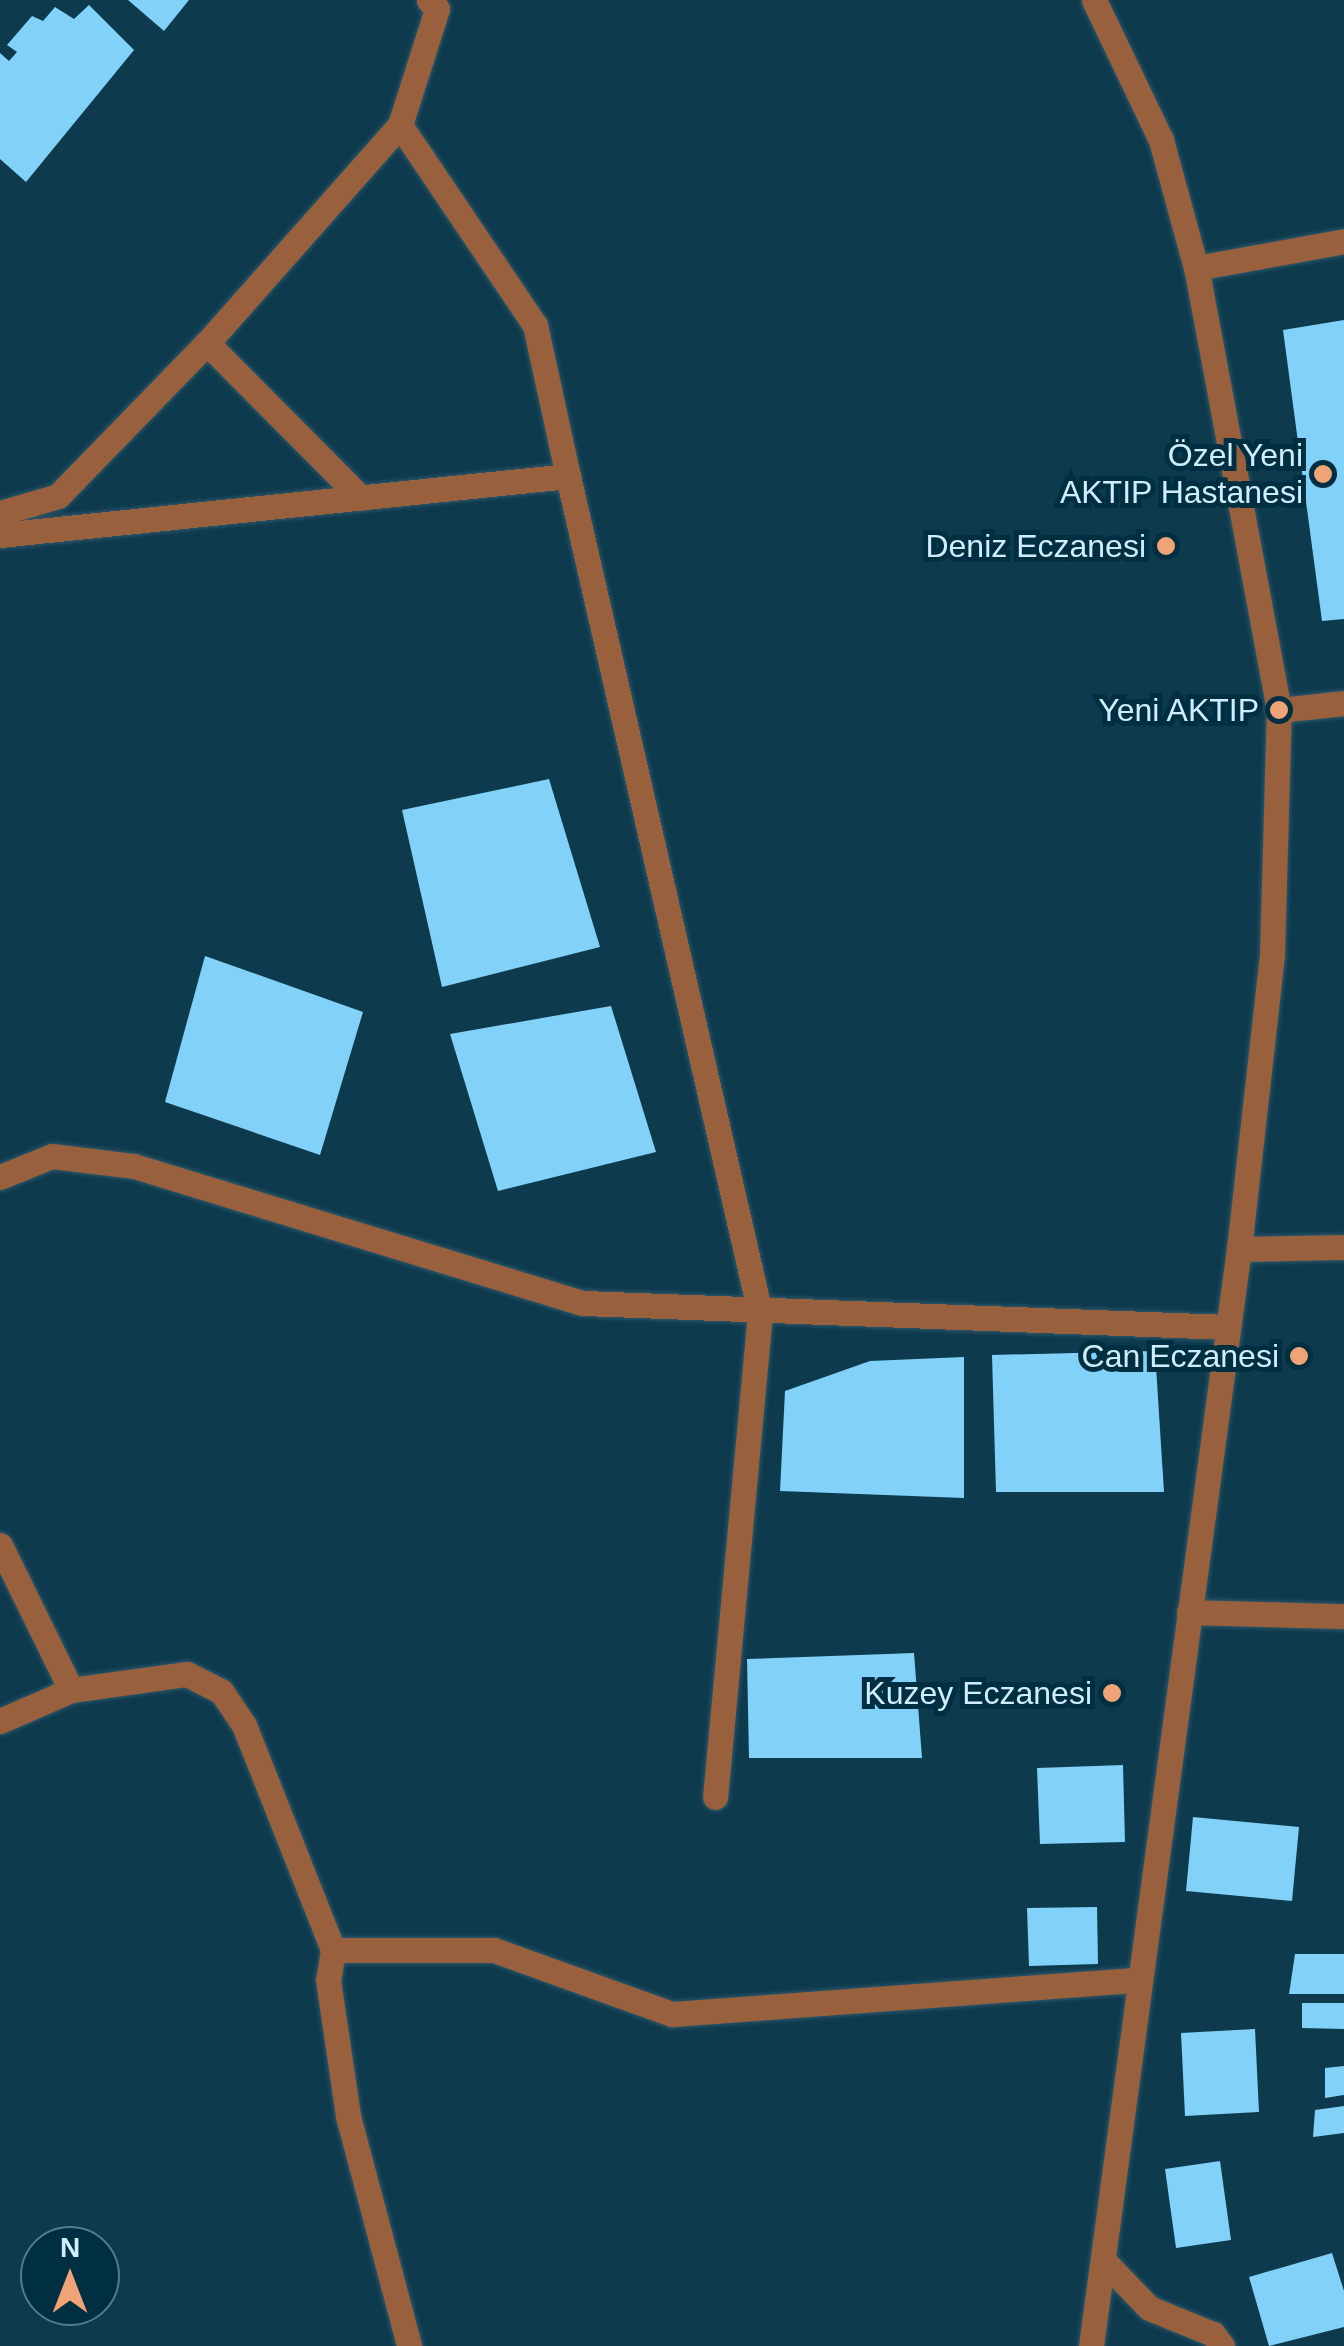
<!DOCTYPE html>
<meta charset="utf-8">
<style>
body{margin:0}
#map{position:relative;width:1344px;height:2346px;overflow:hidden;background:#0e3a4d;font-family:Arial,sans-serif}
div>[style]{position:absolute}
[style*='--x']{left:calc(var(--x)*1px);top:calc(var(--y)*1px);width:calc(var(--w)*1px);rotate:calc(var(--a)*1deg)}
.building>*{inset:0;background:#81d1f8}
.roads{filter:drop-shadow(0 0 2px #2d5769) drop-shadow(0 0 2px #2d5769)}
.minor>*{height:25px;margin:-12.5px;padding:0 12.5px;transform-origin:12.5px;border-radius:12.5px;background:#98603d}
.dots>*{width:28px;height:28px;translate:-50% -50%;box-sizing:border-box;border:5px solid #012f42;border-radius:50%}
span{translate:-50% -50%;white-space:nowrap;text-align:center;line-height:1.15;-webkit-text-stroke:10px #012f42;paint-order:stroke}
.poi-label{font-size:32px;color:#cfedfd}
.right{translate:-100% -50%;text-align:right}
.north{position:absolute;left:20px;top:2226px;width:100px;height:100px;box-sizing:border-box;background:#012f42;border:2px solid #537b8d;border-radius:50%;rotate:0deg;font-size:28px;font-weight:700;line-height:40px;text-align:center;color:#cfedfd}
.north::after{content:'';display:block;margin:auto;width:35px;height:45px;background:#efa376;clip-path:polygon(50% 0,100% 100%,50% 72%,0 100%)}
</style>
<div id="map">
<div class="building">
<i style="clip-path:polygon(128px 0,189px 0,164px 31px)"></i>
<i style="clip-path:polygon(89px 5px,134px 50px,26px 182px,0 159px,0 53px,9px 61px,17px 52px,7px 45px,32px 16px,43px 21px,55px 7px,74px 19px)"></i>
<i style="clip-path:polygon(1344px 320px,1344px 619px,1322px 621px,1283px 330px)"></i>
<i style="clip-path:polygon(549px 779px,600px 947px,442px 987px,402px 810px)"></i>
<i style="clip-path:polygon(205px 956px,363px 1012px,320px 1155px,165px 1102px)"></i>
<i style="clip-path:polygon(611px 1006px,656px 1152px,498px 1191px,450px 1034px)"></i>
<i style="clip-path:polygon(1155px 1351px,1164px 1492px,996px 1492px,992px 1355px)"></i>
<i style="clip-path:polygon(964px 1357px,964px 1498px,780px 1491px,785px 1391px,870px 1361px)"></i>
<i style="clip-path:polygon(914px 1653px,922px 1758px,749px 1758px,747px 1659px)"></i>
<i style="clip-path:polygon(1123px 1765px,1125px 1842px,1040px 1844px,1037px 1768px)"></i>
<i style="clip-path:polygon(1193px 1817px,1299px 1827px,1292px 1901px,1186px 1891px)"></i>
<i style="clip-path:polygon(1097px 1907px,1098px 1964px,1029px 1966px,1027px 1908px)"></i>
<i style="clip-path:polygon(1295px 1954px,1344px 1954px,1344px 1994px,1289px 1994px)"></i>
<i style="clip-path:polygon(1302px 2003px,1344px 2003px,1344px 2029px,1302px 2028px)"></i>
<i style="clip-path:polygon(1255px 2029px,1259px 2112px,1185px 2116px,1181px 2033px)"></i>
<i style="clip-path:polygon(1344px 2066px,1344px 2095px,1325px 2098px,1325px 2068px)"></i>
<i style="clip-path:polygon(1344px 2106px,1344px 2133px,1313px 2137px,1315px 2110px)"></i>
<i style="clip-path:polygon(1220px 2161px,1231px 2240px,1176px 2248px,1165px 2169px)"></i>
<i style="clip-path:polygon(1332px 2253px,1344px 2291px,1344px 2327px,1269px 2346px,1249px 2277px)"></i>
</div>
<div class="roads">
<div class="minor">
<i style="--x:400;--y:125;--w:241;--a:56"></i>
<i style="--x:535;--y:325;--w:155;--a:77.7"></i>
<i style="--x:1196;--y:268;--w:150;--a:-10.3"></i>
<i style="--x:207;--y:343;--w:218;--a:45.2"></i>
<i style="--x:0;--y:513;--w:60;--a:-16.3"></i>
<i style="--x:58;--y:496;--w:214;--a:-45.8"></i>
<i style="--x:207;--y:343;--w:291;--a:-48.5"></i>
<i style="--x:400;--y:125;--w:122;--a:-72.3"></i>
<i style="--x:437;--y:9;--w:12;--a:-132"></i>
<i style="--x:0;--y:535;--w:571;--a:-5.93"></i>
<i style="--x:568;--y:476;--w:859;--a:77.08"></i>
<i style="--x:760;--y:1313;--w:486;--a:95.3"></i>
<i style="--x:1279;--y:710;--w:65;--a:-6.1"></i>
<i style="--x:0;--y:1177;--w:56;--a:-22"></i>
<i style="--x:52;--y:1156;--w:83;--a:7"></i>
<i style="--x:134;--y:1166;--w:469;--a:17"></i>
<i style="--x:583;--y:1303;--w:645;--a:2.13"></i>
<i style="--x:1239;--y:1249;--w:105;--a:-1.1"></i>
<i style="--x:0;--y:1545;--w:161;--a:63.9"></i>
<i style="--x:1189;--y:1612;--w:155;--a:1.5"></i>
<i style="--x:0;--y:1721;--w:77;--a:-23.6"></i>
<i style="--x:71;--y:1690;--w:117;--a:-7.9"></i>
<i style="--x:187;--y:1674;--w:38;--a:27"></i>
<i style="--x:221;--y:1691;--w:41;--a:55.9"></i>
<i style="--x:244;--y:1725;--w:242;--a:68.4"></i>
<i style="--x:333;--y:1950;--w:30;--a:99"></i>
<i style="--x:328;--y:1980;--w:137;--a:81.6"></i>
<i style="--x:348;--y:2116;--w:238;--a:75.1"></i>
<i style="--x:333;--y:1950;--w:161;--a:0"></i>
<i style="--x:494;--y:1950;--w:189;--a:19.8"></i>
<i style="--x:672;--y:2014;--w:468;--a:-4.2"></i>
<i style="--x:1103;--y:2260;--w:66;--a:46.2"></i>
<i style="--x:1149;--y:2308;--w:69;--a:22.1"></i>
<i style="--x:1213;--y:2334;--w:15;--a:53"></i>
<i style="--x:1091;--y:2346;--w:1107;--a:-82.32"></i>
<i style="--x:1239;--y:1249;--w:296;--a:-83.6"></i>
<i style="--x:1272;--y:955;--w:245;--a:-88.4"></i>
<i style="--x:1279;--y:710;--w:450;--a:-100.6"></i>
<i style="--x:1196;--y:268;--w:133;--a:-105.3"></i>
<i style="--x:1161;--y:140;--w:155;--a:-115.6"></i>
</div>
</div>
<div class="dots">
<i style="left:1323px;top:474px;background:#efa376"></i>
<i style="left:1166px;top:546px;background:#efa376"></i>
<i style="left:1279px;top:710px;background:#efa376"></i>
<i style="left:1299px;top:1356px;background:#efa376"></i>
<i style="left:1112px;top:1693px;background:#efa376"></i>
</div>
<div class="poi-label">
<span class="right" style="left:1303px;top:474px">Özel Yeni<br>AKTIP Hastanesi</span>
<span class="right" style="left:1146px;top:546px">Deniz Eczanesi</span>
<span class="right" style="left:1259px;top:710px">Yeni AKTIP</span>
<span class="right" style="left:1279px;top:1356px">Can Eczanesi</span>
<span class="right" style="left:1092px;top:1693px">Kuzey Eczanesi</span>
</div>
<div class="north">N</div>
</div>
